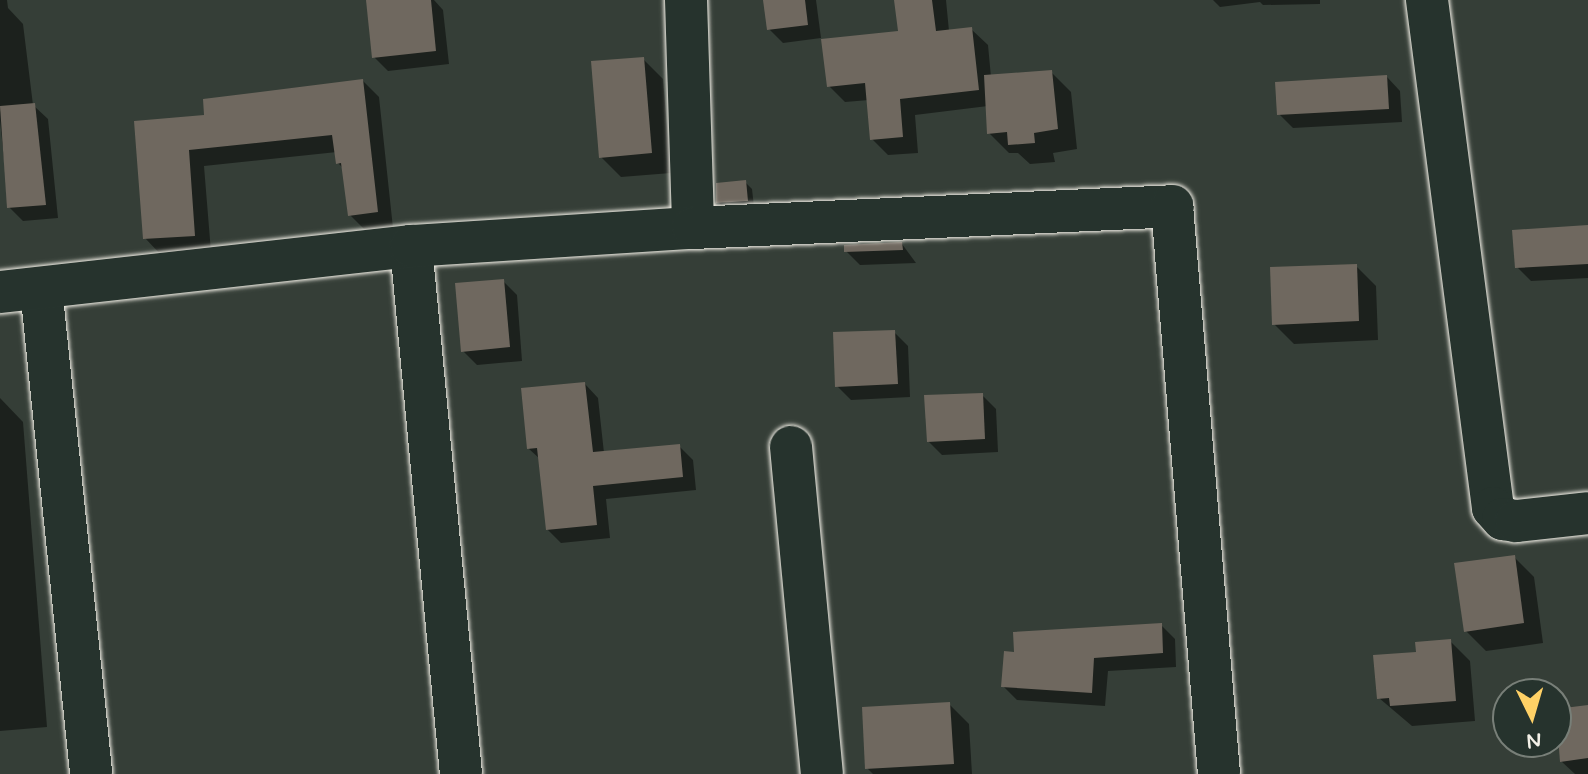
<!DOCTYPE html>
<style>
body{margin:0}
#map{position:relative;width:1588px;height:774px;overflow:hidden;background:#353e37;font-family:Mynerve,sans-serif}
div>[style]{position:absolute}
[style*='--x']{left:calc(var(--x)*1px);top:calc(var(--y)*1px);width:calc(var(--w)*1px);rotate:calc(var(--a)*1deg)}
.shadow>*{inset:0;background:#0007}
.building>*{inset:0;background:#6f685f}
.roads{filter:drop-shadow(0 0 2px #f4f1e8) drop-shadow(0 0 2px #f4f1e8)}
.minor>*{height:42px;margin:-21px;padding:0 21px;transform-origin:21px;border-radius:21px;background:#26332d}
span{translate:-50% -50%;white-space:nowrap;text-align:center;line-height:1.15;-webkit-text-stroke:6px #26332d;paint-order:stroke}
.north{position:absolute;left:1492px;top:678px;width:80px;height:80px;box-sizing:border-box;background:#26332d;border:2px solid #787f78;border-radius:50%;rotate:175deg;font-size:22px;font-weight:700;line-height:32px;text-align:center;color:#f4f1e8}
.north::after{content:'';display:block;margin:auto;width:28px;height:36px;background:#ffd166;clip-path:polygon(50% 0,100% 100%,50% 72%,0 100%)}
</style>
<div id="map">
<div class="shadow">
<i style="clip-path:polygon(0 0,7px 0,8px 8px,23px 24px,33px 105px,48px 119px,58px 218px,23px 221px,9px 207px,0 120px)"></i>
<i style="clip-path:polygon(391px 0,434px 0,443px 10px,449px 64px,388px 71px,374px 57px)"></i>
<i style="clip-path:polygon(765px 0,816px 0,821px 38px,783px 43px,769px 29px)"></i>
<i style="clip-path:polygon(896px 0,946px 0,949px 31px,971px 29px,988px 45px,991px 77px,1051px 72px,1071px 92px,1077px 149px,1053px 153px,1055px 162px,1030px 164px,1018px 153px,1009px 153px,989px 133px,988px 106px,915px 115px,918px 153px,888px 155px,872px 139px,869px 100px,845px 102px,829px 86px,900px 32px)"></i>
<i style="clip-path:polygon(1213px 0,1320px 0,1320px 4px,1263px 5px,1260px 2px,1220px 7px)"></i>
<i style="clip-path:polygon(643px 59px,663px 79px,671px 173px,621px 177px,601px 157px)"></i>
<i style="clip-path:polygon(1387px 77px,1400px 91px,1402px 122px,1293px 128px,1279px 114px)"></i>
<i style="clip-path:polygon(363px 81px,379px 97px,393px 228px,367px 232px,350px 215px,344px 169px,338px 163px,337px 152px,204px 166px,211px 252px,161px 255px,145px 238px,136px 122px,207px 117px)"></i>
<i style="clip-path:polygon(745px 182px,752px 189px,754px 207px,725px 209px,718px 202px)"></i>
<i style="clip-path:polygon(1588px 227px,1588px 278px,1531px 281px,1517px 267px)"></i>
<i style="clip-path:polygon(902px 244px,916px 263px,860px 265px,846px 251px)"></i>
<i style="clip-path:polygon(1356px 266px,1376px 286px,1378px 340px,1294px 344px,1274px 324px)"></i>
<i style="clip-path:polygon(503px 281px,517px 295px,522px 361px,477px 365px,463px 351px)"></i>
<i style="clip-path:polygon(894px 332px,908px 346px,910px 397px,851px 400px,837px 386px)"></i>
<i style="clip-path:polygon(585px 384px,598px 398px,604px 453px,679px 446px,693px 460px,696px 490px,606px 499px,610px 538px,561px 543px,547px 529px,540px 459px,529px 449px)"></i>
<i style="clip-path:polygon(982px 395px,996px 409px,998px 452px,942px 455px,928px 441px)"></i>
<i style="clip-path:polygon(0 398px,23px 422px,47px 727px,0 731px)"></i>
<i style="clip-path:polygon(1514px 557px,1534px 577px,1543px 643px,1486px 651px,1466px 631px)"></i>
<i style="clip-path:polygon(1161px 625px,1175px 639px,1176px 667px,1108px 671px,1105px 706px,1017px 700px,1003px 686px)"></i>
<i style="clip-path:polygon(1450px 641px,1470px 661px,1475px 721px,1412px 726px,1379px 698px,1418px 654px)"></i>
<i style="clip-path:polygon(949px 704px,969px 724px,972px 774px,873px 774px,867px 768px)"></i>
<i style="clip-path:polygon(1588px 707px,1588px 774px,1575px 774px,1561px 761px,1556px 711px)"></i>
</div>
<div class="building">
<i style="clip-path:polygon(366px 0,431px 0,436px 51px,372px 58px)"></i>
<i style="clip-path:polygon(763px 0,805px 0,808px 25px,767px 30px)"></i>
<i style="clip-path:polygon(894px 0,932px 0,936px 31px,972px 27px,979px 90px,900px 99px,903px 137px,870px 140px,865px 83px,827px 87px,821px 39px,898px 31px)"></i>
<i style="clip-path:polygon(644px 57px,652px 153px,599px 158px,591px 61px)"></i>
<i style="clip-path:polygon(1052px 70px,1058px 129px,1034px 133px,1035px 143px,1008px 145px,1007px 132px,987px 134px,984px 75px)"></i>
<i style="clip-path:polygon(1387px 75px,1389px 109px,1277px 115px,1275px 82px)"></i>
<i style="clip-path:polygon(363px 79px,378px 212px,348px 216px,341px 163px,336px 164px,332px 135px,189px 150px,195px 236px,143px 239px,134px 121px,204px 115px,203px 99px)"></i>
<i style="clip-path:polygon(35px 103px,46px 205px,7px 208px,0 106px)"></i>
<i style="clip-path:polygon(746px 180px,748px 201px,716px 203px,716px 183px)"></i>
<i style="clip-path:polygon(1588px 225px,1588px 264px,1515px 268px,1512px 230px)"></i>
<i style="clip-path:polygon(902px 242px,903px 250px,844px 252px,844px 245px)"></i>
<i style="clip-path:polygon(1357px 264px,1359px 321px,1272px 325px,1270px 267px)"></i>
<i style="clip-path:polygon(504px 279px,510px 347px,461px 352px,455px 283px)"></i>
<i style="clip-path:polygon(895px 330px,898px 384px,835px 387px,833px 332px)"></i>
<i style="clip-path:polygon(585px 382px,593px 452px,680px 444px,683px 477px,593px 486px,597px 525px,546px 530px,537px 448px,527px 449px,521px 388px)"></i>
<i style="clip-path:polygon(983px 393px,985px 439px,927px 442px,924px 395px)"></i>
<i style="clip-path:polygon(1515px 555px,1524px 623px,1464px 632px,1454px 563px)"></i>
<i style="clip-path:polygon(1162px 623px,1163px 653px,1094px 658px,1092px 693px,1001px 687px,1004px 651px,1014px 652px,1013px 632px)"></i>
<i style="clip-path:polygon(1451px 639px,1456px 701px,1390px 706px,1389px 698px,1377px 699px,1373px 655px,1416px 652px,1415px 642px)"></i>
<i style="clip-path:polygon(950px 702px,954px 764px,865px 769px,862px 707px)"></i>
<i style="clip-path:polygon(1588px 705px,1588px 758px,1560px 762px,1556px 709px)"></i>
</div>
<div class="roads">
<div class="minor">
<i style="--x:686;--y:0;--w:228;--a:88.2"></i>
<i style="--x:1427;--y:0;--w:512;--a:82.6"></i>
<i style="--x:1493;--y:508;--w:15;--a:48"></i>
<i style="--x:1503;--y:519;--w:13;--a:9"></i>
<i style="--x:1516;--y:521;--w:72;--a:-6.3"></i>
<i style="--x:411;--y:246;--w:530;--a:84.59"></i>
<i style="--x:41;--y:288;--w:489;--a:84.1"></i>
<i style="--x:0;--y:292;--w:414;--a:-6.4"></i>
<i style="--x:411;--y:246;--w:283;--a:-3.7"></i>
<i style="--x:693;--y:228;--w:480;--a:-2.6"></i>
<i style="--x:1172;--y:206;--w:570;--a:85.27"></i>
<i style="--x:791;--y:447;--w:328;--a:84.6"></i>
</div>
</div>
<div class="north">N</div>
</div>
